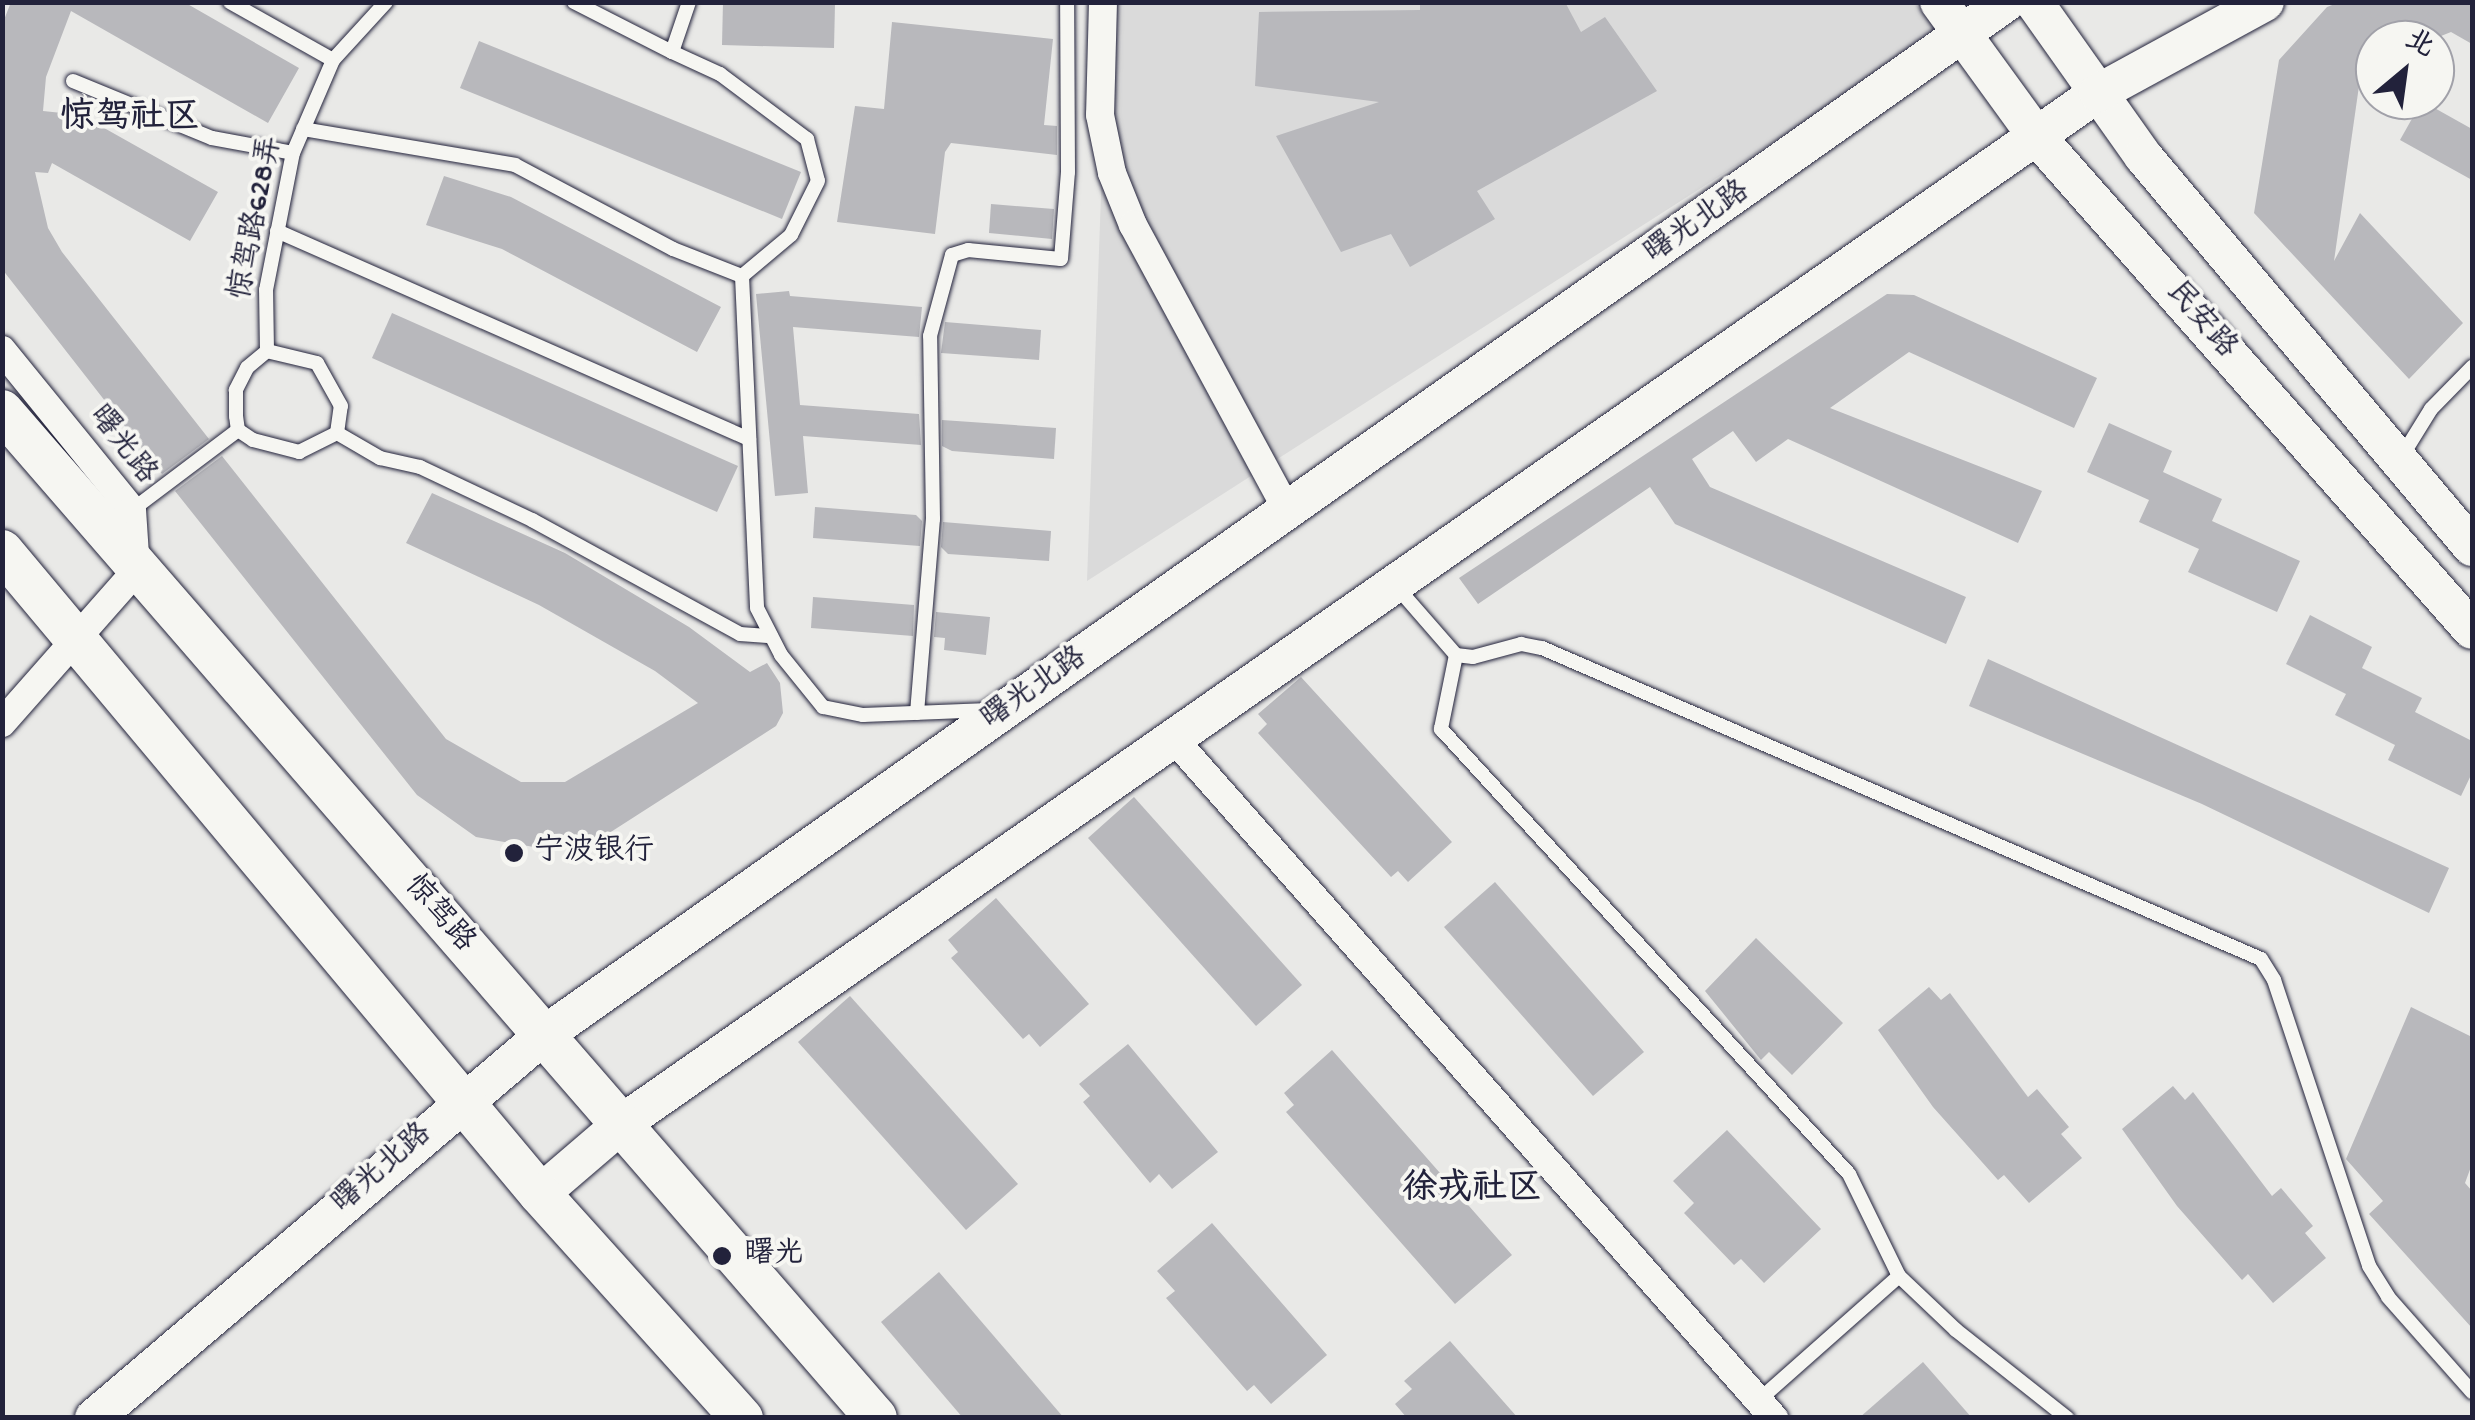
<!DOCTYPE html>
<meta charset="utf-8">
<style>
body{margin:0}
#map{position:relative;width:2475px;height:1420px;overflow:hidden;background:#e9e9e7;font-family:"Gochi Hand","LXGW WenKai TC",sans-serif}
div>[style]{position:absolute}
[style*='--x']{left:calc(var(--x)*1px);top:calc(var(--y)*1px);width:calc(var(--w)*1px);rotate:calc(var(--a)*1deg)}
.built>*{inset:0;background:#dadada}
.building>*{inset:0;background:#b8b8bc}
.roads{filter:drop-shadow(0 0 2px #22223b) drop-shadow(0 0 2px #22223b)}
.service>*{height:14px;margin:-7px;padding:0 7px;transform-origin:7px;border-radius:7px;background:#f6f6f2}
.minor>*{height:28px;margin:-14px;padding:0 14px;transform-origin:14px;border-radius:14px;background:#f6f6f2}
.secondary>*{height:38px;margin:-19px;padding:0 19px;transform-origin:19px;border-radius:19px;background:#f6f6f2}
.primary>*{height:42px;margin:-21px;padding:0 21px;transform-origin:21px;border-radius:21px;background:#f6f6f2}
.dots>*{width:28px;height:28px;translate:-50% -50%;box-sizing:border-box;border:5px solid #f6f6f2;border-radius:50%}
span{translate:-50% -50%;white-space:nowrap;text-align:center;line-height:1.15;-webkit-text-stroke:8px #f6f6f2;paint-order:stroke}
.street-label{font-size:30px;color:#22223b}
.poi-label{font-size:30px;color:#22223b}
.left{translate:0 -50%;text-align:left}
.quarter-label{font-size:35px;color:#22223b;font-weight:700}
.frame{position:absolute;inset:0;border:5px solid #22223b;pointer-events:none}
.north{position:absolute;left:2355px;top:20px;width:100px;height:100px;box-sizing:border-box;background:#f6f6f2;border:2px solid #a1a1a9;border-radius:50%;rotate:29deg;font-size:28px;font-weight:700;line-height:40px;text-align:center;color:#22223b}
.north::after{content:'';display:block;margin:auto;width:35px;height:45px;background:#22223b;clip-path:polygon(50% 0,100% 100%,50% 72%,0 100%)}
</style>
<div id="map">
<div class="built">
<i style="clip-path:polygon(1914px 2px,1940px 35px,1087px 581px,1108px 3px)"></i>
</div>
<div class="building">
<i style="clip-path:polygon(11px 2px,184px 2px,299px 68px,268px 123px,71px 11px,46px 77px,43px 111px,81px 115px,218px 192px,190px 241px,52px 163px,48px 173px,35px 172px,48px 228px,62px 252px,209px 439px,162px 474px,2px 269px,2px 25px)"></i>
<i style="clip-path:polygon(723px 2px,835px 4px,834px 48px,722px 45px)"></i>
<i style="clip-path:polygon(1420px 2px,1565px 2px,1581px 32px,1605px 17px,1657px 91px,1477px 191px,1495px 219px,1410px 267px,1391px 234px,1341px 252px,1276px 136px,1379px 102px,1255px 86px,1259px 12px,1420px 10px)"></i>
<i style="clip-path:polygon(2340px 2px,2472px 2px,2472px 44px,2451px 32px,2431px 40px,2375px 40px,2375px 75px,2359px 86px,2334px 261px,2360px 213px,2463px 323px,2409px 379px,2254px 213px,2279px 60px,2327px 7px)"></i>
<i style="clip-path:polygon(892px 22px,1053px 39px,1044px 125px,1057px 126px,1057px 155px,951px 143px,945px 152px,935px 234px,837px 222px,855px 106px,884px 109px)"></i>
<i style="clip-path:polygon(479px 41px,801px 172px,782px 219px,460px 88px)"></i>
<i style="clip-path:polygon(2422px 101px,2472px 129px,2472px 180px,2400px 140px)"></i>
<i style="clip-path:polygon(444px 176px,511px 197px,721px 307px,697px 352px,502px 249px,426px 225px)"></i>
<i style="clip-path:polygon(991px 204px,1054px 209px,1052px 239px,989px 233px)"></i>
<i style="clip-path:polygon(789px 291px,790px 296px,922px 307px,919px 337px,793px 327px,800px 405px,919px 414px,921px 445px,803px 436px,808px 493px,775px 496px,756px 294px)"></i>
<i style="clip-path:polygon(1887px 294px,1914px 295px,2097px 378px,2074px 428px,1909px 352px,1830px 408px,2042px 491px,2018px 543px,1788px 439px,1756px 462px,1733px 431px,1692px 459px,1710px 487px,1966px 597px,1946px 644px,1675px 524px,1650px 487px,1478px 604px,1459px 578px)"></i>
<i style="clip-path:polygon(392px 313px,738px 466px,717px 512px,372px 358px)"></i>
<i style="clip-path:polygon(945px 322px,1041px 330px,1039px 360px,941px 353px)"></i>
<i style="clip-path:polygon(942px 420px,1056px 428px,1054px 459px,952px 451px,942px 446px)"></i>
<i style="clip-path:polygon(2109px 423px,2172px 451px,2163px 472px,2222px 499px,2212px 521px,2300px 561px,2277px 612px,2188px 572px,2199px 549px,2139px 522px,2149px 500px,2087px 472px)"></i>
<i style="clip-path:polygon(222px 456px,446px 739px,521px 782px,565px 782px,698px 703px,655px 671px,539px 605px,406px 543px,432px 493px,565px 553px,689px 627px,750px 672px,767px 663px,780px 683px,783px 713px,776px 726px,603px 837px,551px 850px,476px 837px,417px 795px,175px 491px)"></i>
<i style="clip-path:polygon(815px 507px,916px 515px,922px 521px,920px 546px,813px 538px)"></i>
<i style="clip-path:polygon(943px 522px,1051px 531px,1049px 561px,948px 554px,941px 547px)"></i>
<i style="clip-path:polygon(813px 597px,914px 605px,913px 636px,811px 628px)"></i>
<i style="clip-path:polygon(936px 612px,990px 617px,986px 655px,944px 650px,945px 638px,934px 637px)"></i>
<i style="clip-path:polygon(2310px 615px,2372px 647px,2362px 668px,2422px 698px,2415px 712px,2472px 741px,2472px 773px,2461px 796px,2388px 760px,2395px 745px,2335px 715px,2346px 694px,2286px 664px)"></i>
<i style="clip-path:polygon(1988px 659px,2449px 868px,2429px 913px,2202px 804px,1969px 706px)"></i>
<i style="clip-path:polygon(1301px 677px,1452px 842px,1408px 882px,1398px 871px,1391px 877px,1258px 733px,1267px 724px,1258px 714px)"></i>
<i style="clip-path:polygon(1134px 797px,1302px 985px,1256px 1026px,1088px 838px)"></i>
<i style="clip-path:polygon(1495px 882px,1644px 1052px,1593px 1096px,1444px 927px)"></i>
<i style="clip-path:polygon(996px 898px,1089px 1004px,1040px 1047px,1029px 1034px,1023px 1039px,951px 958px,958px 952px,948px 940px)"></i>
<i style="clip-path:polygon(1756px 938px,1843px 1023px,1792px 1075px,1769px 1052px,1761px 1060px,1705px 991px)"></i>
<i style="clip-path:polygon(1929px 987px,1941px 1000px,1950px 993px,2028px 1097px,2037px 1089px,2069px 1127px,2061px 1134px,2082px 1158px,2029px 1203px,2004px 1175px,1998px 1180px,1933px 1107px,1878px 1030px)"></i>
<i style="clip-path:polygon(850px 996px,1018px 1184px,966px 1230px,798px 1042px)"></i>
<i style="clip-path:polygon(2411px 1007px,2472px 1037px,2472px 1164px,2465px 1183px,2472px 1191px,2472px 1328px,2369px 1214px,2383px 1201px,2346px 1159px)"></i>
<i style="clip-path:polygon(1128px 1044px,1218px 1152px,1172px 1189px,1159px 1174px,1150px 1183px,1083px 1102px,1090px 1096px,1079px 1084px)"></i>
<i style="clip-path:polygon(1332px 1050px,1512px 1255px,1455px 1304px,1286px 1112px,1294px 1105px,1284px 1093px)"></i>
<i style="clip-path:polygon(2173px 1086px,2185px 1100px,2193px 1092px,2272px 1196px,2281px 1188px,2313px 1226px,2305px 1233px,2326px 1258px,2273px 1303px,2248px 1274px,2242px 1280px,2177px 1206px,2122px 1129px)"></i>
<i style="clip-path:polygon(1727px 1130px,1821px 1229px,1764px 1283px,1741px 1259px,1734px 1265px,1684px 1213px,1694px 1203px,1673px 1181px)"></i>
<i style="clip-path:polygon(1212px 1223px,1327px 1355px,1271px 1404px,1254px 1385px,1247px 1391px,1166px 1298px,1175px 1291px,1157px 1271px)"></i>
<i style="clip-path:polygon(939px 1272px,1064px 1418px,963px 1418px,881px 1322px)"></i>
<i style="clip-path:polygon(1450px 1341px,1518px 1418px,1407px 1418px,1395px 1404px,1412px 1389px,1404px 1381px)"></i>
<i style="clip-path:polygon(1923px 1362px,1972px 1418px,1859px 1418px)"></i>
</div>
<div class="roads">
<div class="service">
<i style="--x:230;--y:2;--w:118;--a:29.4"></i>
<i style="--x:574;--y:2;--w:110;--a:27"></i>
<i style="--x:672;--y:52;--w:53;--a:-71.2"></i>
<i style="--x:672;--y:52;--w:53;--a:24.6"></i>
<i style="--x:720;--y:74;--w:109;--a:36.8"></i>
<i style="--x:807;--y:139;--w:43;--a:75.3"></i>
<i style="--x:818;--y:181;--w:60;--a:116.6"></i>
<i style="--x:791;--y:235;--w:64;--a:140.1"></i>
<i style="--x:742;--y:276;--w:332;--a:87.4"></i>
<i style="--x:757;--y:608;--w:53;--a:62.9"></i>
<i style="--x:781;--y:655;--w:67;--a:51.1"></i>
<i style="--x:823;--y:707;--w:41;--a:11.3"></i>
<i style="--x:863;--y:715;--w:126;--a:-2.3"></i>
<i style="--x:73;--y:81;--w:150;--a:22.3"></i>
<i style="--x:212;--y:138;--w:82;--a:10.5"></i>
<i style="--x:303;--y:129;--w:215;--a:9.6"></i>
<i style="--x:515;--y:165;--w:179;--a:28"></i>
<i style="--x:673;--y:249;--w:74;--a:21.4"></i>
<i style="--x:277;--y:231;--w:516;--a:23.78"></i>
<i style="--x:267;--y:351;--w:61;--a:-90.9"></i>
<i style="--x:266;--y:290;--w:140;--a:-78.9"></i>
<i style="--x:293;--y:153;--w:101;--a:-66.7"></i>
<i style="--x:333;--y:60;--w:79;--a:-47.6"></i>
<i style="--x:337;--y:433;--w:27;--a:-82"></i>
<i style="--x:341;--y:406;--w:49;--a:-119.2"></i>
<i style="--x:317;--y:363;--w:51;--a:-166.5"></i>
<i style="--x:267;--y:351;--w:26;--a:140"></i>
<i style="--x:247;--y:368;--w:25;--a:117"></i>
<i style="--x:236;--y:390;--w:26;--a:90"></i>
<i style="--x:236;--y:416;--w:14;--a:82"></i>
<i style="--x:238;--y:430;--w:18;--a:34"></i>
<i style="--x:253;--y:440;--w:48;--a:14.6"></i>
<i style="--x:299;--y:452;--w:42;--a:-26.6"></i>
<i style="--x:337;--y:433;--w:50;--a:30.2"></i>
<i style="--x:380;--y:458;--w:41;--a:12.7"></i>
<i style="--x:420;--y:467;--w:124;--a:25.3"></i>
<i style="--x:532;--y:520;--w:237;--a:28.7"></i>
<i style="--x:740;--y:634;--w:31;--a:4"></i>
<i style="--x:2402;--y:456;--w:55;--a:-58.3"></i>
<i style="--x:2431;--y:409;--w:59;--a:-45.7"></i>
<i style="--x:132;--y:510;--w:133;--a:-37"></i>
<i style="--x:1395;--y:585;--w:93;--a:48.9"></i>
<i style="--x:1456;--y:655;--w:17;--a:7"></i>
<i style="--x:1473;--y:657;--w:50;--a:-15.2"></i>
<i style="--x:1521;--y:644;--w:21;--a:11"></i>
<i style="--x:1542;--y:648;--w:783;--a:23.39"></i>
<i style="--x:2261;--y:959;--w:25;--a:58"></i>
<i style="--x:2274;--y:980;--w:301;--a:71.6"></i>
<i style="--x:2369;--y:1266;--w:36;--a:58"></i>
<i style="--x:2388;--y:1297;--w:127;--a:48.5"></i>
<i style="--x:1456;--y:655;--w:76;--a:101.5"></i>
<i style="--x:1441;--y:729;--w:604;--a:47.48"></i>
<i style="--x:1849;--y:1174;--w:114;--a:63.9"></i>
<i style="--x:1899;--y:1276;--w:79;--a:43.5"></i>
<i style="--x:1956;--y:1330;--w:142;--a:38.4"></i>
<i style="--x:917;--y:713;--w:195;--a:-85.3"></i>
<i style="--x:933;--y:519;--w:183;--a:-90.9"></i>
<i style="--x:930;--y:336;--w:84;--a:-74.8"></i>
<i style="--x:952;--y:255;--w:17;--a:-17"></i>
<i style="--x:968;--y:250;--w:93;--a:5.5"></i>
<i style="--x:1061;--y:259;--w:87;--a:-85.4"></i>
<i style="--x:1068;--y:172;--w:170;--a:-90.3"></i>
<i style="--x:1759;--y:1400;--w:187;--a:-41.5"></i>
</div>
<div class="minor">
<i style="--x:1103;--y:2;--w:113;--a:91.5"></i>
<i style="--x:1100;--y:115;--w:59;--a:78.3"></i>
<i style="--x:1112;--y:173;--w:56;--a:68"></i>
<i style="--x:1133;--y:225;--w:326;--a:61.6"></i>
<i style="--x:2;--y:350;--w:206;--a:50.9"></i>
<i style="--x:132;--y:510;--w:61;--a:86.2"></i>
<i style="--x:136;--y:571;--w:203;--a:131.4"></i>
<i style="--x:1173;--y:738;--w:908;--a:48.53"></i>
</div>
<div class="secondary">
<i style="--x:1939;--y:2;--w:167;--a:54"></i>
<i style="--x:2037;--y:137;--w:657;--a:48.58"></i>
<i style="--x:2034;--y:2;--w:189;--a:54.7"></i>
<i style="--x:2143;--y:156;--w:511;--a:49.92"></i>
<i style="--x:540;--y:1194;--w:111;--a:-40.6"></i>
<i style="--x:624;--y:1122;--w:1798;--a:-34.92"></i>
<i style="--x:2098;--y:93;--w:190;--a:-28.6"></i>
<i style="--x:94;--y:1418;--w:591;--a:-40.4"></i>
<i style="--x:544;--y:1035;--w:1791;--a:-35.23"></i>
</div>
<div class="primary">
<i style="--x:2;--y:411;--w:1333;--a:49.04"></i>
<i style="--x:2;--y:551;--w:838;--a:50.08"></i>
<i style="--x:540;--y:1194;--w:302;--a:48"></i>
</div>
</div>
<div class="dots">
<i style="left:514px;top:853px;background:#22223b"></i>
<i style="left:722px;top:1256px;background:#22223b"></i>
</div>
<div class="street-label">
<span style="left:258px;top:218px;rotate:-79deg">惊驾路628弄</span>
<span style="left:1698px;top:224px;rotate:-35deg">曙光北路</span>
<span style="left:2200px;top:321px;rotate:49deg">民安路</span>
<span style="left:121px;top:446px;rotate:52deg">曙光路</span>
<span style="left:1035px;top:690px;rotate:-35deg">曙光北路</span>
<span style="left:438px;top:915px;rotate:49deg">惊驾路</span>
<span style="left:383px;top:1170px;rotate:-41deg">曙光北路</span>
</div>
<div class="poi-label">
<span class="left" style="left:534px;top:853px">宁波银行</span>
<span class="left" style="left:744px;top:1256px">曙光</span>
</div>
<div class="quarter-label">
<span style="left:130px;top:120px">惊驾社区</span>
<span style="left:1472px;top:1191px">徐戎社区</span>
</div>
<div class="frame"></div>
<div class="north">北</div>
</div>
